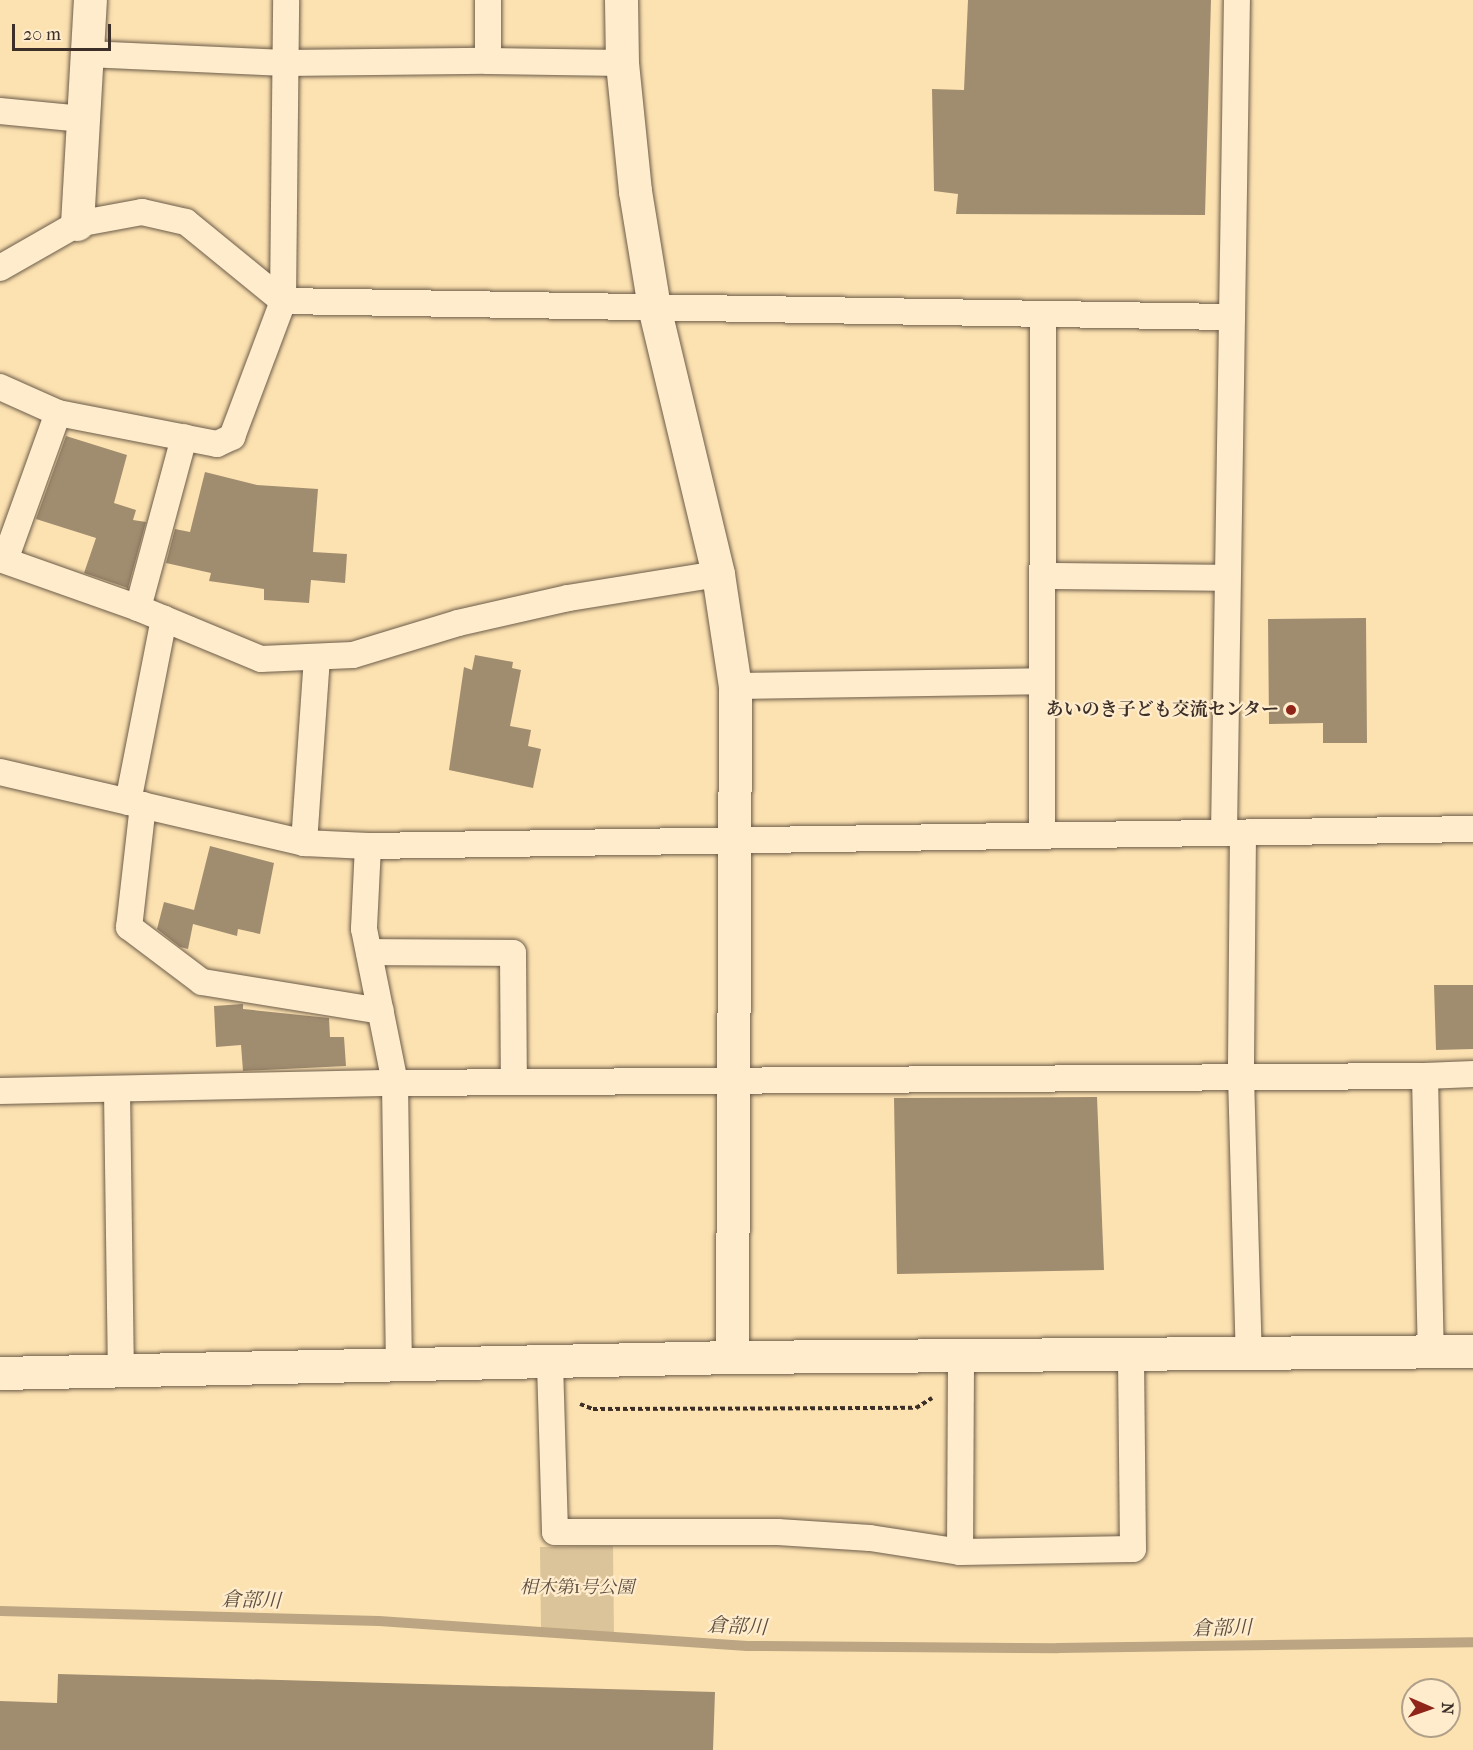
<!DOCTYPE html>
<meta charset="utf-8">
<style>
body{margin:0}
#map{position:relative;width:1473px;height:1750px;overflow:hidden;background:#fde2b1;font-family:"IM FELL French Canon","Noto Serif JP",serif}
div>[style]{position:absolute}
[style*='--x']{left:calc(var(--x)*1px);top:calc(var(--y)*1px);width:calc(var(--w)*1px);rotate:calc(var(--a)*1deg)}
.green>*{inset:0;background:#dcc49a}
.stream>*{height:10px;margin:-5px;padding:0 5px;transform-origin:5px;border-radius:5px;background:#bba582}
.building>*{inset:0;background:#a08c6f}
.path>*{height:4px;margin-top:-2px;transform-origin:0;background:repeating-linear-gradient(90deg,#3c2f28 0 4.5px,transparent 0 7.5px)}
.roads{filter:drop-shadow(0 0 2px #6c5c4a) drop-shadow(0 0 2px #6c5c4a)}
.street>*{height:26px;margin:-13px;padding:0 13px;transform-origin:13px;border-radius:13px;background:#feeccc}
.secondary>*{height:33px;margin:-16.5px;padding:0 16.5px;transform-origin:16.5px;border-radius:16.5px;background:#feeccc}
.dots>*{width:16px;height:16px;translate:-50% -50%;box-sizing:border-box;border:3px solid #feeccc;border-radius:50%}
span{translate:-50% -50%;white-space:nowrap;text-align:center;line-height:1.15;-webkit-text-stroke:4.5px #feeccc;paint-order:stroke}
.poi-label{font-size:18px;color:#3c2f28;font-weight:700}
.right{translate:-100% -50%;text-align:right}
.park-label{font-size:18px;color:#5c4d3f;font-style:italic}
.water-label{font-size:20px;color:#5c4c3e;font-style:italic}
.north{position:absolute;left:1401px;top:1678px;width:60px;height:60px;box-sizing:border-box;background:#feeccc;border:2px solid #b0a08a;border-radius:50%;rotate:92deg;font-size:16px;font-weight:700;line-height:24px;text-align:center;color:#3c2f28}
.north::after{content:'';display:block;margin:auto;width:21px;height:27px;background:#8f2418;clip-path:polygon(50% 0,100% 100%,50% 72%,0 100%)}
.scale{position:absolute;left:12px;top:24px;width:99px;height:27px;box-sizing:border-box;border:3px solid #3c2f28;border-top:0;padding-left:8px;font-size:18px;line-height:21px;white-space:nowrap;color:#3c2f28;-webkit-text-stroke:4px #feeccc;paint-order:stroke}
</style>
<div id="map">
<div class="green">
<i style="clip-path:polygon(613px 1546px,614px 1634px,541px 1628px,540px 1547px)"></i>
</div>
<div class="stream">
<i style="--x:0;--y:1611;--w:379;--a:1.5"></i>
<i style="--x:379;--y:1621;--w:369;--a:3.9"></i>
<i style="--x:747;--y:1646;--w:311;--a:0.4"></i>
<i style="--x:1058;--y:1648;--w:415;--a:-0.8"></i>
</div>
<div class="building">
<i style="clip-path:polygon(968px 0,1211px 0,1205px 215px,956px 214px,958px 194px,934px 191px,932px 89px,964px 90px)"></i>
<i style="clip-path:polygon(66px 436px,127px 455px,114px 503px,136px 510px,133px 520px,146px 522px,128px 588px,84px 573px,96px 538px,36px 519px)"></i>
<i style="clip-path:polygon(205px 472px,257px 485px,318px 489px,313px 552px,347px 554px,345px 583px,311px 580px,309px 603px,264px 600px,264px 589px,209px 581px,211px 573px,166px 563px,175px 529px,190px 532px)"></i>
<i style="clip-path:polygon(1366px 618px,1367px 743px,1323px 743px,1323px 723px,1269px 724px,1268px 619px)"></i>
<i style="clip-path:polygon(475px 655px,513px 662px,512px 668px,521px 670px,510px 726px,531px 730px,528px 746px,541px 749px,533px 788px,449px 770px,464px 667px,472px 670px)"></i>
<i style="clip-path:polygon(210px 846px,274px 863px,260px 934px,238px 929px,237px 936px,193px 924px,188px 949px,180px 947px,157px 929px,164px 902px,194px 910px)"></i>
<i style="clip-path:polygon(1434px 985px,1473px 985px,1473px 1049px,1436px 1050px)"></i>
<i style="clip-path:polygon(243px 1004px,243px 1009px,329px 1018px,330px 1037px,344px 1037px,346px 1066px,243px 1071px,241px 1045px,216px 1047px,214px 1006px)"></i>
<i style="clip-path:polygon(1097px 1097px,1104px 1270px,897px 1274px,894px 1098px)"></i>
<i style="clip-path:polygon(58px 1674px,715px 1692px,713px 1750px,0 1750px,0 1701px,57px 1703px)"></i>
</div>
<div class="path">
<i style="--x:580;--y:1404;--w:14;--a:21"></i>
<i style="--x:593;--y:1409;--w:323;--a:-0.2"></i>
<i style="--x:916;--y:1408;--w:19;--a:-32"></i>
</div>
<div class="roads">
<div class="street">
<i style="--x:87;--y:54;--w:198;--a:2.6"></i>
<i style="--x:285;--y:63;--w:203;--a:-0.6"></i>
<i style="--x:488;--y:61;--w:61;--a:-90"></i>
<i style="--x:488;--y:61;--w:134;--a:0.9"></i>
<i style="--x:0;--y:111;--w:83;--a:5.5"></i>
<i style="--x:0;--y:268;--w:89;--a:-29.7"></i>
<i style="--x:77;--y:224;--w:66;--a:-10.5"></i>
<i style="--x:142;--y:212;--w:45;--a:12.8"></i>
<i style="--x:186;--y:222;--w:125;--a:39.2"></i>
<i style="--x:283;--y:301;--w:949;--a:0.97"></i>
<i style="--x:0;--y:387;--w:64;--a:24.1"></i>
<i style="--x:58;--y:413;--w:162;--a:11"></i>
<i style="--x:217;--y:444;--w:17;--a:-25"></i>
<i style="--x:232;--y:437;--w:145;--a:-69.4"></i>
<i style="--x:283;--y:301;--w:301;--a:-89.4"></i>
<i style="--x:0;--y:559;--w:146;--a:19.5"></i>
<i style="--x:138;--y:608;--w:133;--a:22.5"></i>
<i style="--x:261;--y:659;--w:92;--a:-2.5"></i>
<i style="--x:353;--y:655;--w:110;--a:-16.9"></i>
<i style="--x:458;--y:623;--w:113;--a:-12.8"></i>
<i style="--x:568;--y:598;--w:152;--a:-9.1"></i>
<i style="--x:5;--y:560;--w:156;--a:-70.2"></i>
<i style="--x:1044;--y:576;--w:183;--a:0.6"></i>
<i style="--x:138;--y:608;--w:177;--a:-74.9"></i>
<i style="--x:735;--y:686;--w:307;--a:-0.9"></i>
<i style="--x:0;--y:772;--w:312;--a:13.1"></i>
<i style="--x:304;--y:843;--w:64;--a:2.7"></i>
<i style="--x:368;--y:846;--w:83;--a:92.8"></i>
<i style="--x:364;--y:929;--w:157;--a:78.6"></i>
<i style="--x:395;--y:1083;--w:284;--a:89.2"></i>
<i style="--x:128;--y:802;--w:187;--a:-78.9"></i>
<i style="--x:143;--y:805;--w:123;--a:96.5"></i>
<i style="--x:129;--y:927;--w:91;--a:37"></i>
<i style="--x:202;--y:982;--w:181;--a:9.2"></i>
<i style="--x:1224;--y:833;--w:833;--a:-89.11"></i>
<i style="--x:1243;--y:833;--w:243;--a:90.5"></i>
<i style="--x:1241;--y:1076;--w:278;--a:88.4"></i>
<i style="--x:1042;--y:835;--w:521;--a:-89.89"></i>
<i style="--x:304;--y:843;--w:186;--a:-86"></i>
<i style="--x:368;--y:846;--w:1105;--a:-0.88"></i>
<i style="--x:369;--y:952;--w:144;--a:0.4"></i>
<i style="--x:513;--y:953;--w:129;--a:89.6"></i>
<i style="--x:1425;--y:1076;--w:48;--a:-2.4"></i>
<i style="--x:0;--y:1091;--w:395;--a:-1.2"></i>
<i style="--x:395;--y:1083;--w:1030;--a:-0.39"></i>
<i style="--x:1425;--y:1076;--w:276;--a:88.8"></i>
<i style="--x:117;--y:1091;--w:281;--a:89.2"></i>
<i style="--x:550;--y:1363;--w:169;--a:88.3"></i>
<i style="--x:555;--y:1532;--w:223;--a:0"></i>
<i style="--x:778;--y:1532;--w:92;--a:3.7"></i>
<i style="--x:870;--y:1538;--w:91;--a:8.8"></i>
<i style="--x:960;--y:1552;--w:195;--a:-89.7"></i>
<i style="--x:960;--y:1552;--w:173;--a:-1"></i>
<i style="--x:1133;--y:1549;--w:194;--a:-90.6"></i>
</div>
<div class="secondary">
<i style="--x:621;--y:0;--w:63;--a:89.1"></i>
<i style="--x:622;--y:63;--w:129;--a:84.2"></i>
<i style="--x:635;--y:191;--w:118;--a:80.7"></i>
<i style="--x:654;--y:307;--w:275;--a:76.5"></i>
<i style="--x:718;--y:574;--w:113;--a:81.4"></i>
<i style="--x:735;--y:686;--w:671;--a:90.26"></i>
<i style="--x:77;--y:224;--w:224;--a:-86.7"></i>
<i style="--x:0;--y:1373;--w:732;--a:-1.25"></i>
<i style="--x:732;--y:1357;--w:741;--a:-0.46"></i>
</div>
</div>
<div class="dots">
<i style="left:1291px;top:710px;background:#8f2418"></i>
</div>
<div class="poi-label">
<span class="right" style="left:1279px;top:710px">あいのき子ども交流センター</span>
</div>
<div class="park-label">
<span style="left:577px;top:1588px">相木第1号公園</span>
</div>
<div class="water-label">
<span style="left:251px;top:1600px;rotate:2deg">倉部川</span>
<span style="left:737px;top:1626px;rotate:3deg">倉部川</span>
<span style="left:1222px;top:1628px;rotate:-1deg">倉部川</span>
</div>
<div class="north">N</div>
<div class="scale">20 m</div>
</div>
